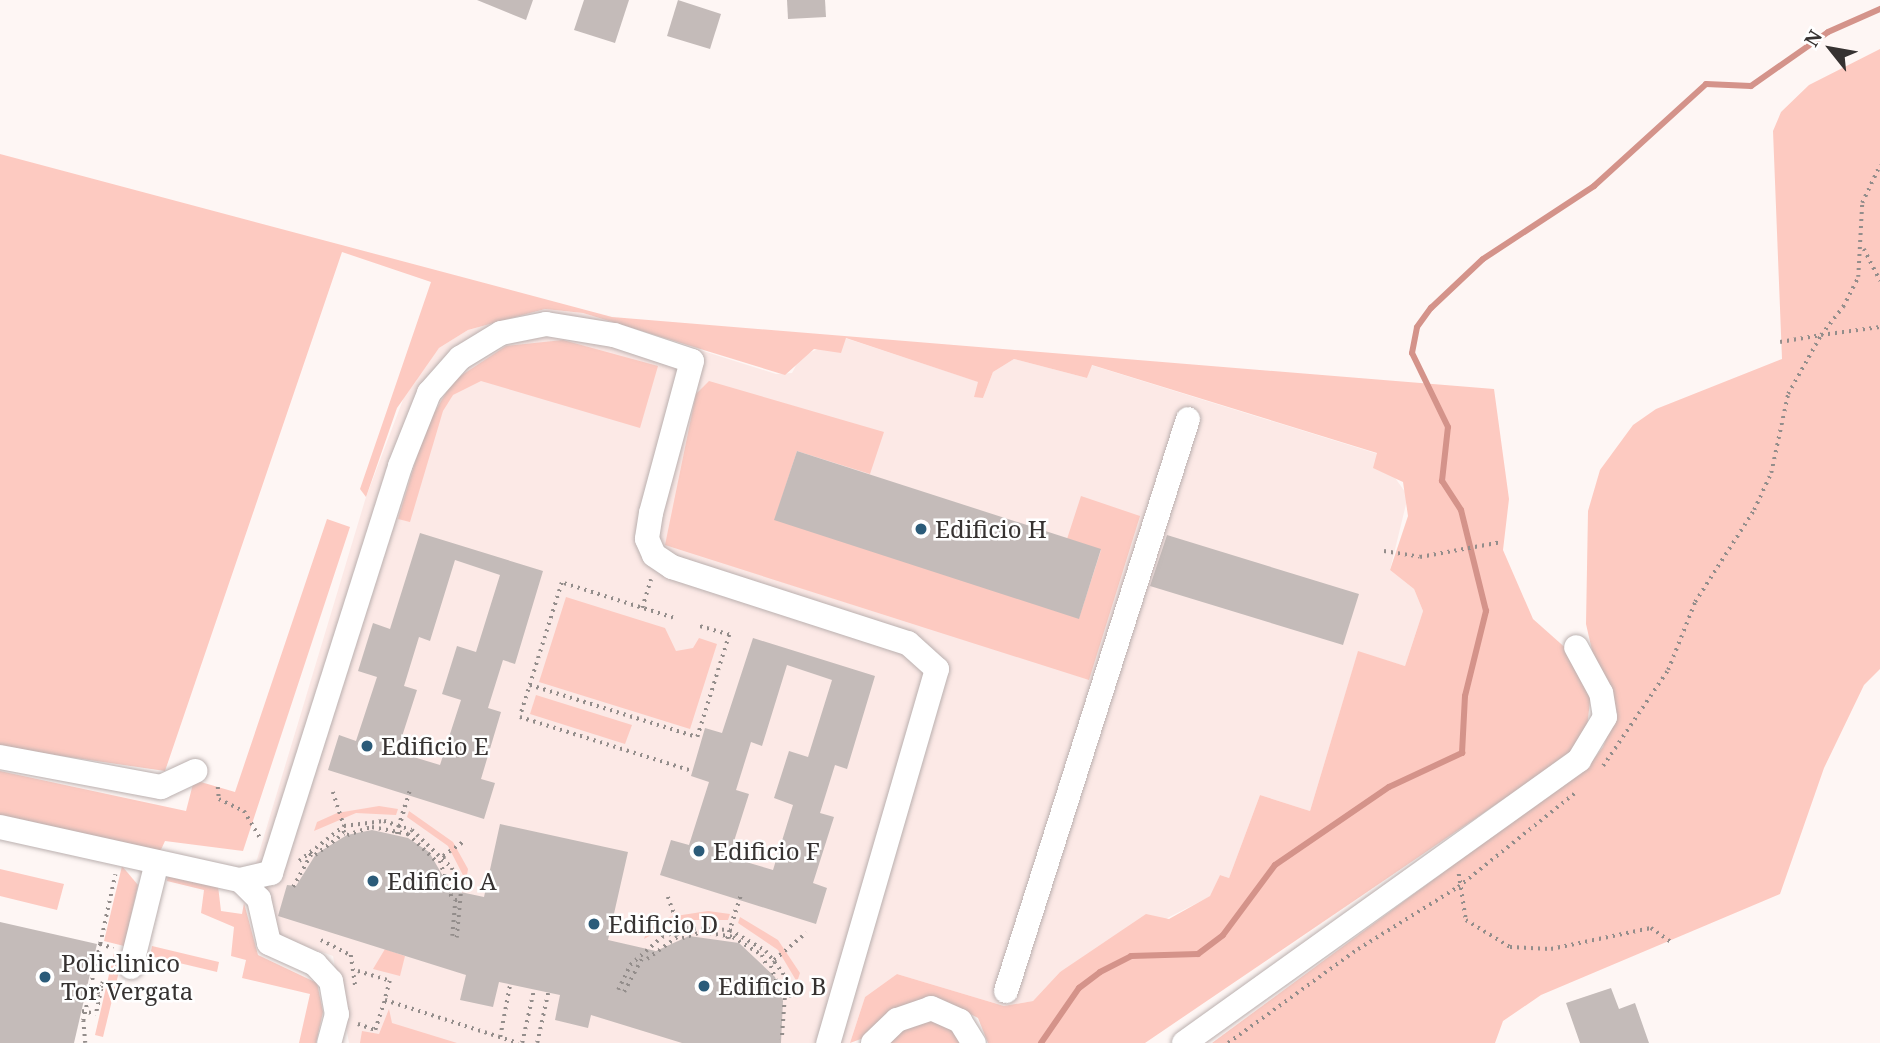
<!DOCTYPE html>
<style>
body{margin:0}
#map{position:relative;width:1880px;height:1043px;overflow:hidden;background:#fef6f4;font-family:"Noto Serif",serif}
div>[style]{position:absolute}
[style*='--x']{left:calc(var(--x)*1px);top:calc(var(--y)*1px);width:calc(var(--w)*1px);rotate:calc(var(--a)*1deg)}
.built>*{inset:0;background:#fce9e6}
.green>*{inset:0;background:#fdcac1}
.stream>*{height:6px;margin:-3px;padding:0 3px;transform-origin:3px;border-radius:3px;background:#d4938a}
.building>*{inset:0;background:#c4bbb9}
.path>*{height:3.5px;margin-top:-1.75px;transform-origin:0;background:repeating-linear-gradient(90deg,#938d8b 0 2px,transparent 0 7px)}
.roads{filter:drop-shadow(0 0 2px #bab0af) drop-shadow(0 0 2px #bab0af)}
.minor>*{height:24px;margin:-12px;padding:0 12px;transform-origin:12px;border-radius:12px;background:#fff}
.path-bridge>*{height:3.5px;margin-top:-1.75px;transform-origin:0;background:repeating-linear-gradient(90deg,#938d8b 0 2px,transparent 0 7px)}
.dots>*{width:19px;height:19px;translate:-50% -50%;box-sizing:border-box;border:4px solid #fff;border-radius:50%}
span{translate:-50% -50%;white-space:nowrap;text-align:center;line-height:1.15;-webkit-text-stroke:5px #fff;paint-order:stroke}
.poi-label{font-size:24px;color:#363231}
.left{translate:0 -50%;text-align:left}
.north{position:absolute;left:1796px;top:14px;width:70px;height:70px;-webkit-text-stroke:5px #fff;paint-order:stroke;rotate:301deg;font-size:19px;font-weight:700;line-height:28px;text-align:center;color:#363231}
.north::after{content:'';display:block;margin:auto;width:24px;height:32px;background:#363231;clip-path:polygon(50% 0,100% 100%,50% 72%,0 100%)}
</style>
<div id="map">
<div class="built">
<i style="clip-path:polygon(545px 309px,583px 313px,776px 374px,792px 373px,801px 356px,845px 338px,979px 382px,983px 398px,993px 372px,1014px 359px,1087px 378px,1091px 365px,1378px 454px,1408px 496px,1390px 570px,1414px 589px,1423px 611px,1405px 666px,1358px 652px,1310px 811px,1260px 795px,1229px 878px,1220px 875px,1211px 896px,1060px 972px,1033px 1001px,1004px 1006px,897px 974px,865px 997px,850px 1043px,349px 1043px,333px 956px,277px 936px,246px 896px,366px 497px,409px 384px,439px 348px,468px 330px)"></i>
</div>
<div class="green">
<i style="clip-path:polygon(1880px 49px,1880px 669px,1864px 685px,1824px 768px,1780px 894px,1541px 995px,1503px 1021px,1495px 1043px,1212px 1043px,1590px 764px,1603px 747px,1610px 729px,1586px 624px,1588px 511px,1600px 470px,1633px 425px,1656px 409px,1782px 359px,1773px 131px,1781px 112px,1809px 85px)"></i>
<i style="clip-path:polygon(0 154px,612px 317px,1494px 389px,1509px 499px,1503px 550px,1533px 619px,1569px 651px,1591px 692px,1587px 728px,1576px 750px,1145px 1043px,988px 1043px,978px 1018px,953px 1005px,850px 1043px,865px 997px,897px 974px,1004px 1006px,1033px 1001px,1060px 972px,1146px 914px,1169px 919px,1210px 896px,1220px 875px,1229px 878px,1260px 795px,1310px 811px,1358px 651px,1405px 666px,1423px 611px,1414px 589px,1390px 570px,1408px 516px,1403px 482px,1373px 468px,1377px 453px,1092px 365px,1087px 378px,1014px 359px,993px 372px,983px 398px,974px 397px,978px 382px,846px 338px,841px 353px,814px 349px,785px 375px,583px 313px,545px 309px,468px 330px,439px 348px,397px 408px,366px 497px,360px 489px,431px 282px,342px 252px,165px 771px,0 747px)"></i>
<i style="clip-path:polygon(563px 340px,658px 366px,640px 428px,481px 381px,453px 395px,443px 411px,410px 522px,398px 519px,426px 427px,453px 381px,506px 346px)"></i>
<i style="clip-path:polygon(709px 381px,884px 432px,870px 474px,797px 451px,775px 519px,1079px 618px,1101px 550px,1067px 539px,1081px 496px,1140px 516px,1089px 680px,665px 545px,696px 394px)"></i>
<i style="clip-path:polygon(327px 519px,350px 527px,243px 851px,165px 841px,159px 854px,0 820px,0 771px,186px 811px,194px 780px,235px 792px)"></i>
<i style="clip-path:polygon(566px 597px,665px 628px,676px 651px,693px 648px,699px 638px,717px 644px,690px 729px,539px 682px)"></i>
<i style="clip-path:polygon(536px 695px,632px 725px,625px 744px,530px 714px)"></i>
<i style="clip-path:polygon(379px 806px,398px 809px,396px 815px,356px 813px,314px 831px,317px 822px,337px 813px)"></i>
<i style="clip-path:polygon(409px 811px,453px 842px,468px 869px,466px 881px,448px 846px,407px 817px)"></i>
<i style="clip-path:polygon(122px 866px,138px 885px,124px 946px,104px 941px)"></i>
<i style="clip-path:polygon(0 869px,64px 884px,57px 910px,0 896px)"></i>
<i style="clip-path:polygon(168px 876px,218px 886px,221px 911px,242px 914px,244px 903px,258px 955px,317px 983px,323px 1012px,316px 1043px,299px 1043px,310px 994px,242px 978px,246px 960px,231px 956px,234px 927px,201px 913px,204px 890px,167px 881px)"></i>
<i style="clip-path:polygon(708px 911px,730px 914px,728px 920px,678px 920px,644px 939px,647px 930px,669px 917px)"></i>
<i style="clip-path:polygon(740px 917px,778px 940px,800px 973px,797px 982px,778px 950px,738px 923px)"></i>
<i style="clip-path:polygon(152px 946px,219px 962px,217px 972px,150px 956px)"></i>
<i style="clip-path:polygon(385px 949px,405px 956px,400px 976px,373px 969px)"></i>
<i style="clip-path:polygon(114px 953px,123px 955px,103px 1037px,95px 1035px)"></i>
<i style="clip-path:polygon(389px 1009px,392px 1023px,457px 1043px,360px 1043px,362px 1031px,379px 1034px)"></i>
<i style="clip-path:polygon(922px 1019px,947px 1023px,963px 1043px,884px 1043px)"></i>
</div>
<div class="stream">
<i style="--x:1041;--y:1043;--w:67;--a:-55.4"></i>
<i style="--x:1079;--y:988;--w:26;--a:-37"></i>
<i style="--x:1100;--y:972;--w:35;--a:-27"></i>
<i style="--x:1131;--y:956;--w:67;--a:-1.7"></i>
<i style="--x:1198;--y:954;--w:31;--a:-37"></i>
<i style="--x:1223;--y:935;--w:87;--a:-53.4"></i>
<i style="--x:1275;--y:865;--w:138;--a:-34.4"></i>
<i style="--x:1389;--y:787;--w:81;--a:-25"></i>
<i style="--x:1462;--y:753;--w:57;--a:-87"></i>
<i style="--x:1465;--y:696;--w:88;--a:-76.1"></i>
<i style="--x:1486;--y:611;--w:104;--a:-103.9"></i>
<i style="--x:1461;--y:510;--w:35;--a:-123"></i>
<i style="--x:1442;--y:481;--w:54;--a:-83.7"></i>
<i style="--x:1448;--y:427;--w:82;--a:-115.9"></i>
<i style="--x:1412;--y:353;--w:26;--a:-79"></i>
<i style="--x:1417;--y:327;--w:24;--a:-54"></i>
<i style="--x:1431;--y:308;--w:71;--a:-43.3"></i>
<i style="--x:1483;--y:259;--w:133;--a:-33.3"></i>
<i style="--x:1594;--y:186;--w:151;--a:-42.3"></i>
<i style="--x:1706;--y:84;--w:45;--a:2.5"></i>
<i style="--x:1751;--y:86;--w:94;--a:-35"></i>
<i style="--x:1828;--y:32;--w:57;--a:-23.9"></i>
</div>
<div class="building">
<i style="clip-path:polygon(477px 0,533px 0,526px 20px)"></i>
<i style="clip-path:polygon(584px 0,629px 0,615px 43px,574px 30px)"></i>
<i style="clip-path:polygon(678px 0,721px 14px,710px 49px,667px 36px)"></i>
<i style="clip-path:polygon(787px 0,825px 0,826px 17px,788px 19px)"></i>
<i style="clip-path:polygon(797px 451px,1101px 549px,1079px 619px,774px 520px)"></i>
<i style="clip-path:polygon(evenodd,420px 533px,543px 571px,515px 664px,503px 660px,488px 708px,501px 712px,481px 779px,495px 783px,484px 819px,328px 770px,339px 735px,356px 741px,377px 677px,358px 671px,373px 623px,390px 629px,420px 533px,455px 560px,500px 575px,476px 652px,457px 646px,442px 694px,461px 700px,440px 765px,397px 752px,417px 690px,404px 686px,419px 637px,430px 641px,455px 560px)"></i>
<i style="clip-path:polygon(1167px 535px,1359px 594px,1343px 645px,1150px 586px)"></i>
<i style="clip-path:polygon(evenodd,753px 638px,875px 676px,847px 769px,835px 765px,820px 813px,834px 817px,813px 883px,827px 888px,816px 924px,660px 875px,671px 840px,689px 845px,709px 782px,691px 776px,705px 728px,722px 733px,753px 638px,787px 665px,832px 680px,808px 757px,789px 751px,774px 798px,793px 805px,773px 870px,729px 857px,749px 794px,736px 790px,751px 742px,762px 746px,787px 665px)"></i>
<i style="clip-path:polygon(500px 824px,628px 852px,608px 940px,656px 951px,689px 936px,739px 943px,775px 977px,783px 1001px,781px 1043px,682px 1043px,591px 1015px,588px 1028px,555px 1020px,560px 995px,499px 982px,493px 1007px,460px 1000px,466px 975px,278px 916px,287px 885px,296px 886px,316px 854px,347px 835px,372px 830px,408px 838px,429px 852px,451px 890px,484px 897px)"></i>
<i style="clip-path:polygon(0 922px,97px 944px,74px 1043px,0 1043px)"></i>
<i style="clip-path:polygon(1611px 988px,1619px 1009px,1635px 1003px,1649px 1043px,1580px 1043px,1566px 1003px)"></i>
</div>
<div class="path">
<i style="--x:1864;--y:249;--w:36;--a:63"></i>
<i style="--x:1780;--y:342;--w:42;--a:-9.7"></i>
<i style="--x:1821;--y:335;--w:36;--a:-52"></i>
<i style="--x:1843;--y:307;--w:34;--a:-63"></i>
<i style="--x:1858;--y:277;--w:74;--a:-86.9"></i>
<i style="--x:1862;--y:203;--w:42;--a:-64.7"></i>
<i style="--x:1384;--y:551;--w:36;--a:9"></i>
<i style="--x:1420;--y:557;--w:83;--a:-10.4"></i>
<i style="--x:642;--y:608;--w:30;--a:-73"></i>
<i style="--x:673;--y:618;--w:116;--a:-162.5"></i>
<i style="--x:562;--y:583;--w:140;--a:107.4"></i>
<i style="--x:520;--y:717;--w:180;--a:17.4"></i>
<i style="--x:530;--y:685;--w:175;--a:17.3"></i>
<i style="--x:697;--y:737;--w:107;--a:-72.6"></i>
<i style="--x:729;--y:635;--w:32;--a:-164"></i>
<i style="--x:1603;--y:766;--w:116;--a:-55.9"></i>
<i style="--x:1668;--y:670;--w:73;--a:-68.3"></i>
<i style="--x:1695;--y:602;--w:109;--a:-57.3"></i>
<i style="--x:1754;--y:510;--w:41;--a:-65.3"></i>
<i style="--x:1771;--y:473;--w:81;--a:-77.9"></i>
<i style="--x:1788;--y:394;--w:68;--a:-60.8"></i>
<i style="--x:1821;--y:335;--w:60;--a:-7.7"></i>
<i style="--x:218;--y:787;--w:12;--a:85"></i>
<i style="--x:219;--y:799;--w:28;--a:26"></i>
<i style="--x:244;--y:811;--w:31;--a:59"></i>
<i style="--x:333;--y:792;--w:36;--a:72"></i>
<i style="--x:396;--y:834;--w:30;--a:-73"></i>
<i style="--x:347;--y:835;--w:26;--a:-18"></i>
<i style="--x:372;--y:827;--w:37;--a:11"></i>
<i style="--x:408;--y:834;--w:39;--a:44"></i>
<i style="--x:315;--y:855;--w:36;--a:-37"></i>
<i style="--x:344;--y:833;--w:6;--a:-108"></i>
<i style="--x:443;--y:856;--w:24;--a:-35"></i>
<i style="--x:445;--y:857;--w:6;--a:141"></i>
<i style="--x:440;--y:861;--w:40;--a:72"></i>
<i style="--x:299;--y:861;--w:57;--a:-37.9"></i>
<i style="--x:344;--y:826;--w:40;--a:-7.1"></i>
<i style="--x:384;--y:821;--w:29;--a:18"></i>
<i style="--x:412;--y:830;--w:55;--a:43.5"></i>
<i style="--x:452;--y:868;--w:28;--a:71"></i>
<i style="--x:461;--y:894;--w:44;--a:95.2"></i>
<i style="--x:1459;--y:874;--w:47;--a:81.3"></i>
<i style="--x:1466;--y:920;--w:52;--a:31.5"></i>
<i style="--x:1510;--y:947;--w:41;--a:2.8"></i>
<i style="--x:1551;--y:949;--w:102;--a:-11.9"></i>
<i style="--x:1651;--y:928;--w:24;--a:35"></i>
<i style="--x:293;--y:887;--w:37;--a:-61"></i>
<i style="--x:311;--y:855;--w:6;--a:-135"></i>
<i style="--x:668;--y:897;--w:35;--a:70"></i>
<i style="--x:452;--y:936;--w:36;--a:-85"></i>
<i style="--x:455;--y:900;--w:7;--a:0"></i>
<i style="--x:682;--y:938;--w:21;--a:-17"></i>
<i style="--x:702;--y:932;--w:31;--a:9"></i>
<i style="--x:733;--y:937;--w:34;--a:32"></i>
<i style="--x:762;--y:955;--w:12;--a:66"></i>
<i style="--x:727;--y:939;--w:32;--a:-74"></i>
<i style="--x:321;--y:940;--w:34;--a:27"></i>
<i style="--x:351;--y:955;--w:34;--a:82"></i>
<i style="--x:100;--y:944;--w:71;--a:-77.7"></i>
<i style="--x:647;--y:959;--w:37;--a:-36"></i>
<i style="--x:677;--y:937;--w:6;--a:-108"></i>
<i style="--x:774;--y:960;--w:42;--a:-40.2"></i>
<i style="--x:775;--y:962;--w:6;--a:135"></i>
<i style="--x:771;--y:966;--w:31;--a:71"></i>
<i style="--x:358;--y:971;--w:34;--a:17"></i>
<i style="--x:390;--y:981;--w:20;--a:105"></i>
<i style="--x:618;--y:990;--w:28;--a:-64"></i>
<i style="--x:630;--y:965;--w:43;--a:-41.2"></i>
<i style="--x:662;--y:937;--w:27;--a:-20"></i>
<i style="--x:687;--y:928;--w:43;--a:2.7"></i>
<i style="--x:730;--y:930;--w:42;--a:30.3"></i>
<i style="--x:766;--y:951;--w:28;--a:52"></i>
<i style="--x:783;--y:973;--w:24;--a:71"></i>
<i style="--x:791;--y:996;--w:6;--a:162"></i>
<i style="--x:785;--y:998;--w:42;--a:94.1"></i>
<i style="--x:624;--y:992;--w:38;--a:-62"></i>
<i style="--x:88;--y:999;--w:6;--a:9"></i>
<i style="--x:94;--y:1000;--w:20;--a:-63"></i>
<i style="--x:103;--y:982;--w:33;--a:102"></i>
<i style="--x:358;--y:1024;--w:18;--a:19"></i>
<i style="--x:375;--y:1030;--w:32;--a:-72"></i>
<i style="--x:385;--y:1000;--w:140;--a:17.9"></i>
<i style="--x:500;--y:1037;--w:54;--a:-79.3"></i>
<i style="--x:85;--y:1043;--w:22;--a:-95"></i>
<i style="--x:83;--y:1021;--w:79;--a:-77.6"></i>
<i style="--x:100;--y:944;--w:14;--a:17"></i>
<i style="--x:522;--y:1043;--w:55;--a:-77.5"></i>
<i style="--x:537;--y:1043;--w:51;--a:-77.6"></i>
<i style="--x:1228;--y:1043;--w:160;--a:-35.9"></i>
<i style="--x:1358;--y:949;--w:118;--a:-31.8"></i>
<i style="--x:1458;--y:887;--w:150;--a:-38.8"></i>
</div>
<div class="roads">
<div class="minor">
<i style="--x:0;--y:757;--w:164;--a:10.6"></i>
<i style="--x:161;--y:787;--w:38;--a:-25"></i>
<i style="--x:0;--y:827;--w:246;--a:12.5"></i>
<i style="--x:240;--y:880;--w:32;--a:-13"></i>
<i style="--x:271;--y:873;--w:427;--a:-72.4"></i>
<i style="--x:400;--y:466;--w:79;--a:-68.3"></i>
<i style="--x:429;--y:393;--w:47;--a:-48.5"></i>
<i style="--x:460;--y:358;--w:48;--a:-31.4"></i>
<i style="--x:501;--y:333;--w:46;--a:-11.3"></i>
<i style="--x:546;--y:324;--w:69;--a:9.2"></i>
<i style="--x:614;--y:335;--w:82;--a:18.4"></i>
<i style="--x:692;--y:361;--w:157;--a:105.1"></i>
<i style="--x:651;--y:513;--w:26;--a:99"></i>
<i style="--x:647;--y:539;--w:17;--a:66"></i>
<i style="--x:654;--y:555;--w:22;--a:34"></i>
<i style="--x:672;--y:567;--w:248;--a:17.9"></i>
<i style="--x:908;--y:643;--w:39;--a:42"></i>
<i style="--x:937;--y:669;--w:390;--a:106.2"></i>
<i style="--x:240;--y:880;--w:27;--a:45"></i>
<i style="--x:259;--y:899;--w:45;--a:77.2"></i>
<i style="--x:269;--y:943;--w:51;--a:24.5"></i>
<i style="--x:315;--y:964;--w:23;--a:47"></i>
<i style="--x:331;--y:981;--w:34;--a:80"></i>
<i style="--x:337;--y:1014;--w:30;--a:105"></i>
<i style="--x:131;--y:967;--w:108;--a:-76.1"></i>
<i style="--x:1006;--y:991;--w:600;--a:-72.35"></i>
<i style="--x:873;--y:1043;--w:33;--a:-44"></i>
<i style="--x:897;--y:1020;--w:36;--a:-19"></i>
<i style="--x:931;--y:1008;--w:32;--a:24"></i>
<i style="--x:960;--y:1021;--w:26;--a:58"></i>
<i style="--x:1184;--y:1043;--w:486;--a:-35.6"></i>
<i style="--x:1579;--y:760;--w:50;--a:-58.8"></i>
<i style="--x:1605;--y:717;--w:24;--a:-99"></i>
<i style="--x:1601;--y:693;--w:52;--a:-118.5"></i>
</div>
</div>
<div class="path-bridge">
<i style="--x:397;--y:834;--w:47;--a:-73.9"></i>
<i style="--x:727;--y:939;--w:47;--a:-72.7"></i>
<i style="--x:82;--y:1011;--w:14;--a:12"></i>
</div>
<div class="dots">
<i style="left:921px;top:529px;background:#2b5b79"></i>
<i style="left:367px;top:746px;background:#2b5b79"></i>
<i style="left:699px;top:851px;background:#2b5b79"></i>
<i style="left:373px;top:881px;background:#2b5b79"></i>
<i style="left:594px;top:924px;background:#2b5b79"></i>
<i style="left:45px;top:977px;background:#2b5b79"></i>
<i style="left:704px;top:986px;background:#2b5b79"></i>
</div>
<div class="poi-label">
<span class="left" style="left:935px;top:529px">Edificio H</span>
<span class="left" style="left:381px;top:746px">Edificio E</span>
<span class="left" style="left:713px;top:851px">Edificio F</span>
<span class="left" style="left:387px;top:881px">Edificio A</span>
<span class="left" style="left:608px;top:924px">Edificio D</span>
<span class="left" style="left:61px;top:977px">Policlinico<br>Tor Vergata</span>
<span class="left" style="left:718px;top:986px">Edificio B</span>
</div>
<div class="north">N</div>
</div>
